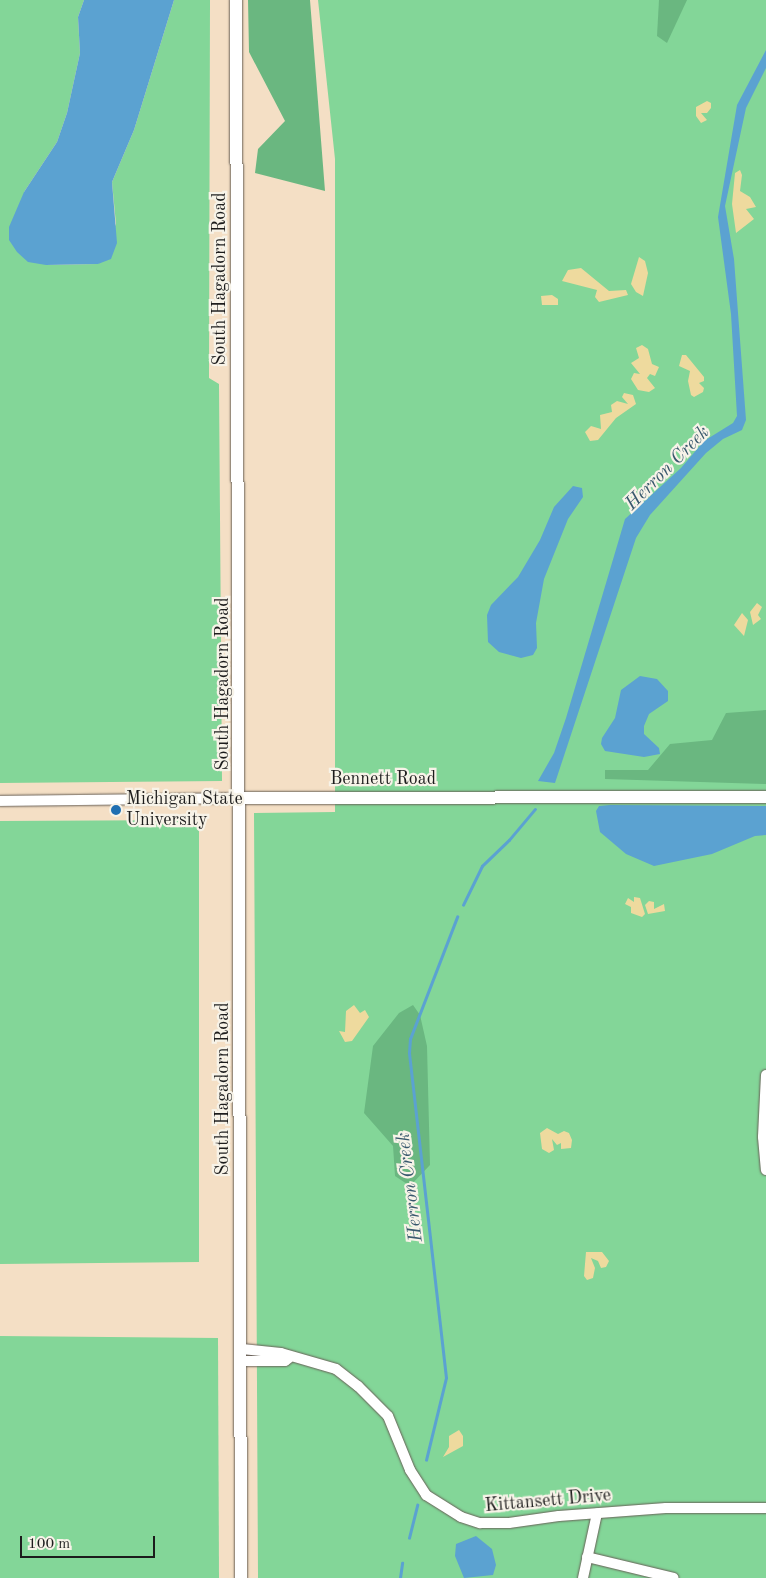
<!DOCTYPE html>
<style>
body{margin:0}
#map{position:relative;width:766px;height:1578px;overflow:hidden;background:#f4dfc5;font-family:"Old Standard TT",serif}
div>[style]{position:absolute}
[style*='--x']{left:calc(var(--x)*1px);top:calc(var(--y)*1px);width:calc(var(--w)*1px);rotate:calc(var(--a)*1deg)}
.green>*{inset:0;background:#83d698}
.forest>*{inset:0;background:#6ab780}
.sand>*{inset:0;background:#eeda9e}
.water>*{inset:0;background:#5ba2d1}
.stream>*{height:2.5px;margin:-1.25px;padding:0 1.25px;transform-origin:1.25px;border-radius:1.25px;background:#5ba2d1}
.roads{filter:drop-shadow(0 0 1px #686057) drop-shadow(0 0 1px #686057)}
.minor>*{height:10px;margin:-5px;padding:0 5px;transform-origin:5px;border-radius:5px;background:#fff}
.tertiary>*{height:12px;margin:-6px;padding:0 6px;transform-origin:6px;border-radius:6px;background:#fff}
.dots>*{width:14px;height:14px;translate:-50% -50%;box-sizing:border-box;border:2px solid #f7f3e8;border-radius:50%}
span{translate:-50% -50%;white-space:nowrap;text-align:center;line-height:1.15;-webkit-text-stroke:4.5px #f7f3e8;paint-order:stroke}
.street-label{font-size:18px;color:#1c1c1c}
.poi-label{font-size:18px;color:#1c1c1c}
.left{translate:0 -50%;text-align:left}
.water-label{font-size:19px;color:#38586d;font-style:italic}
.scale{position:absolute;left:20px;top:1536px;width:135px;height:22px;box-sizing:border-box;border:2px solid #1c1c1c;border-top:0;padding-left:6px;font-size:15px;line-height:18px;white-space:nowrap;color:#1c1c1c;-webkit-text-stroke:4px #f7f3e8;paint-order:stroke}
</style>
<div id="map">
<div class="green">
<i style="clip-path:polygon(0 0,84px 0,78px 17px,80px 53px,67px 113px,57px 142px,24px 192px,46px 265px,98px 264px,116px 224px,112px 182px,134px 130px,174px 0,210px 0,209px 378px,219px 384px,222px 781px,0 783px)"></i>
<i style="clip-path:polygon(318px 0,766px 0,766px 1578px,258px 1578px,254px 813px,335px 812px,335px 159px)"></i>
<i style="clip-path:polygon(199px 820px,199px 1262px,0 1264px,0 821px)"></i>
<i style="clip-path:polygon(0 1336px,218px 1338px,219px 1578px,0 1578px)"></i>
</div>
<div class="forest">
<i style="clip-path:polygon(248px 0,310px 0,325px 191px,255px 173px,258px 149px,285px 121px,249px 52px)"></i>
<i style="clip-path:polygon(659px 0,687px 0,667px 43px,657px 36px)"></i>
<i style="clip-path:polygon(766px 710px,766px 784px,605px 779px,605px 770px,648px 770px,670px 744px,712px 740px,726px 713px)"></i>
<i style="clip-path:polygon(413px 1005px,420px 1015px,427px 1046px,430px 1165px,410px 1186px,395px 1176px,393px 1146px,364px 1113px,373px 1046px,399px 1013px)"></i>
</div>
<div class="sand">
<i style="clip-path:polygon(707px 101px,711px 103px,711px 108px,707px 113px,701px 113px,707px 120px,701px 123px,696px 116px,696px 107px)"></i>
<i style="clip-path:polygon(740px 170px,742px 175px,740px 191px,750px 197px,756px 207px,746px 209px,754px 219px,736px 233px,732px 204px,735px 173px)"></i>
<i style="clip-path:polygon(639px 257px,645px 261px,648px 273px,643px 296px,636px 292px,631px 284px)"></i>
<i style="clip-path:polygon(581px 268px,609px 291px,626px 290px,628px 295px,599px 302px,595px 297px,597px 290px,562px 281px,568px 270px)"></i>
<i style="clip-path:polygon(552px 295px,558px 299px,558px 305px,542px 305px,541px 296px)"></i>
<i style="clip-path:polygon(642px 345px,648px 349px,652px 364px,659px 367px,655px 376px,650px 374px,647px 378px,655px 388px,649px 392px,638px 390px,631px 379px,634px 373px,640px 374px,631px 363px,639px 358px,636px 348px)"></i>
<i style="clip-path:polygon(682px 355px,686px 355px,704px 377px,704px 381px,699px 383px,704px 388px,703px 392px,694px 397px,691px 395px,688px 381px,690px 371px,679px 366px)"></i>
<i style="clip-path:polygon(624px 393px,633px 395px,636px 404px,616px 418px,598px 440px,590px 441px,585px 432px,591px 426px,601px 429px,600px 415px,612px 412px,611px 405px,617px 401px,628px 404px,622px 397px)"></i>
<i style="clip-path:polygon(757px 603px,762px 607px,758px 615px,761px 619px,753px 625px,750px 612px)"></i>
<i style="clip-path:polygon(742px 613px,748px 620px,744px 636px,734px 625px)"></i>
<i style="clip-path:polygon(634px 897px,640px 898px,645px 914px,642px 917px,631px 913px,631px 907px,625px 904px,628px 898px,634px 902px)"></i>
<i style="clip-path:polygon(649px 901px,654px 902px,654px 909px,664px 904px,665px 911px,648px 914px,645px 905px)"></i>
<i style="clip-path:polygon(354px 1005px,360px 1013px,365px 1010px,369px 1017px,352px 1041px,345px 1042px,339px 1031px,345px 1032px,346px 1011px)"></i>
<i style="clip-path:polygon(547px 1128px,558px 1134px,564px 1131px,569px 1133px,572px 1140px,571px 1148px,561px 1149px,561px 1143px,557px 1145px,552px 1139px,554px 1150px,549px 1153px,542px 1149px,540px 1133px)"></i>
<i style="clip-path:polygon(586px 1252px,602px 1252px,609px 1261px,606px 1267px,601px 1268px,598px 1261px,591px 1258px,595px 1268px,593px 1278px,587px 1280px,584px 1276px)"></i>
<i style="clip-path:polygon(459px 1430px,463px 1436px,463px 1446px,443px 1457px,449px 1447px,449px 1436px)"></i>
</div>
<div class="water">
<i style="clip-path:polygon(84px 0,174px 0,134px 130px,112px 182px,117px 243px,111px 259px,98px 264px,46px 265px,28px 262px,17px 252px,9px 240px,9px 227px,24px 192px,57px 142px,67px 113px,80px 53px,78px 17px)"></i>
<i style="clip-path:polygon(766px 50px,766px 68px,746px 108px,725px 206px,734px 259px,746px 420px,742px 430px,723px 439px,706px 453px,650px 515px,636px 538px,555px 783px,538px 781px,554px 753px,566px 718px,625px 519px,681px 468px,704px 441px,733px 423px,737px 416px,731px 314px,718px 217px,737px 105px)"></i>
<i style="clip-path:polygon(573px 486px,582px 488px,583px 497px,568px 519px,544px 579px,536px 623px,537px 648px,533px 655px,521px 658px,499px 652px,488px 642px,487px 615px,491px 605px,518px 577px,540px 540px,554px 507px)"></i>
<i style="clip-path:polygon(640px 676px,657px 679px,668px 691px,668px 701px,649px 714px,644px 726px,644px 734px,659px 748px,660px 754px,644px 757px,605px 751px,601px 744px,602px 738px,615px 718px,621px 690px)"></i>
<i style="clip-path:polygon(610px 805px,766px 806px,766px 835px,755px 836px,712px 854px,654px 866px,626px 854px,600px 832px,596px 811px,599px 806px)"></i>
<i style="clip-path:polygon(476px 1536px,492px 1549px,496px 1565px,493px 1575px,464px 1578px,455px 1556px,456px 1544px)"></i>
</div>
<div class="stream">
<i style="--x:463;--y:905;--w:43;--a:-64"></i>
<i style="--x:482;--y:866;--w:37;--a:-44"></i>
<i style="--x:509;--y:840;--w:40;--a:-50"></i>
<i style="--x:426;--y:1460;--w:84;--a:-76.3"></i>
<i style="--x:446;--y:1378;--w:327;--a:-96.5"></i>
<i style="--x:409;--y:1053;--w:14;--a:-86"></i>
<i style="--x:410;--y:1039;--w:131;--a:-68.9"></i>
<i style="--x:409;--y:1538;--w:34;--a:-76"></i>
<i style="--x:400;--y:1578;--w:15;--a:-82"></i>
</div>
<div class="roads">
<div class="minor">
<i style="--x:0;--y:801;--w:241;--a:-0.7"></i>
<i style="--x:766;--y:1075;--w:62;--a:92.8"></i>
<i style="--x:763;--y:1137;--w:33;--a:85"></i>
<i style="--x:242;--y:1349;--w:39;--a:6"></i>
<i style="--x:281;--y:1353;--w:57;--a:16.2"></i>
<i style="--x:336;--y:1369;--w:28;--a:38"></i>
<i style="--x:358;--y:1386;--w:42;--a:45"></i>
<i style="--x:388;--y:1416;--w:58;--a:67.8"></i>
<i style="--x:410;--y:1470;--w:30;--a:57"></i>
<i style="--x:426;--y:1495;--w:41;--a:32.2"></i>
<i style="--x:461;--y:1517;--w:20;--a:18"></i>
<i style="--x:480;--y:1523;--w:29;--a:0"></i>
<i style="--x:509;--y:1523;--w:50;--a:-8"></i>
<i style="--x:559;--y:1516;--w:107;--a:-4.3"></i>
<i style="--x:666;--y:1508;--w:100;--a:0"></i>
<i style="--x:242;--y:1361;--w:43;--a:0"></i>
<i style="--x:285;--y:1361;--w:5;--a:-37"></i>
<i style="--x:587;--y:1557;--w:89;--a:13.6"></i>
<i style="--x:583;--y:1578;--w:66;--a:-77.8"></i>
</div>
<div class="tertiary">
<i style="--x:236;--y:0;--w:1578;--a:89.82"></i>
<i style="--x:241;--y:798;--w:525;--a:-0.11"></i>
</div>
</div>
<div class="dots">
<i style="left:116px;top:810px;background:#1f6fb2"></i>
</div>
<div class="street-label">
<span style="left:220px;top:279px;rotate:-90deg">South Hagadorn Road</span>
<span style="left:223px;top:684px;rotate:-90deg">South Hagadorn Road</span>
<span style="left:383px;top:779px">Bennett Road</span>
<span style="left:223px;top:1089px;rotate:-90deg">South Hagadorn Road</span>
<span style="left:548px;top:1501px;rotate:-5deg">Kittansett Drive</span>
</div>
<div class="poi-label">
<span class="left" style="left:126px;top:810px">Michigan State<br>University</span>
</div>
<div class="water-label">
<span style="left:668px;top:469px;rotate:-45deg">Herron Creek</span>
<span style="left:411px;top:1187px;rotate:-97deg">Herron Creek</span>
</div>
<div class="scale">100 m</div>
</div>
